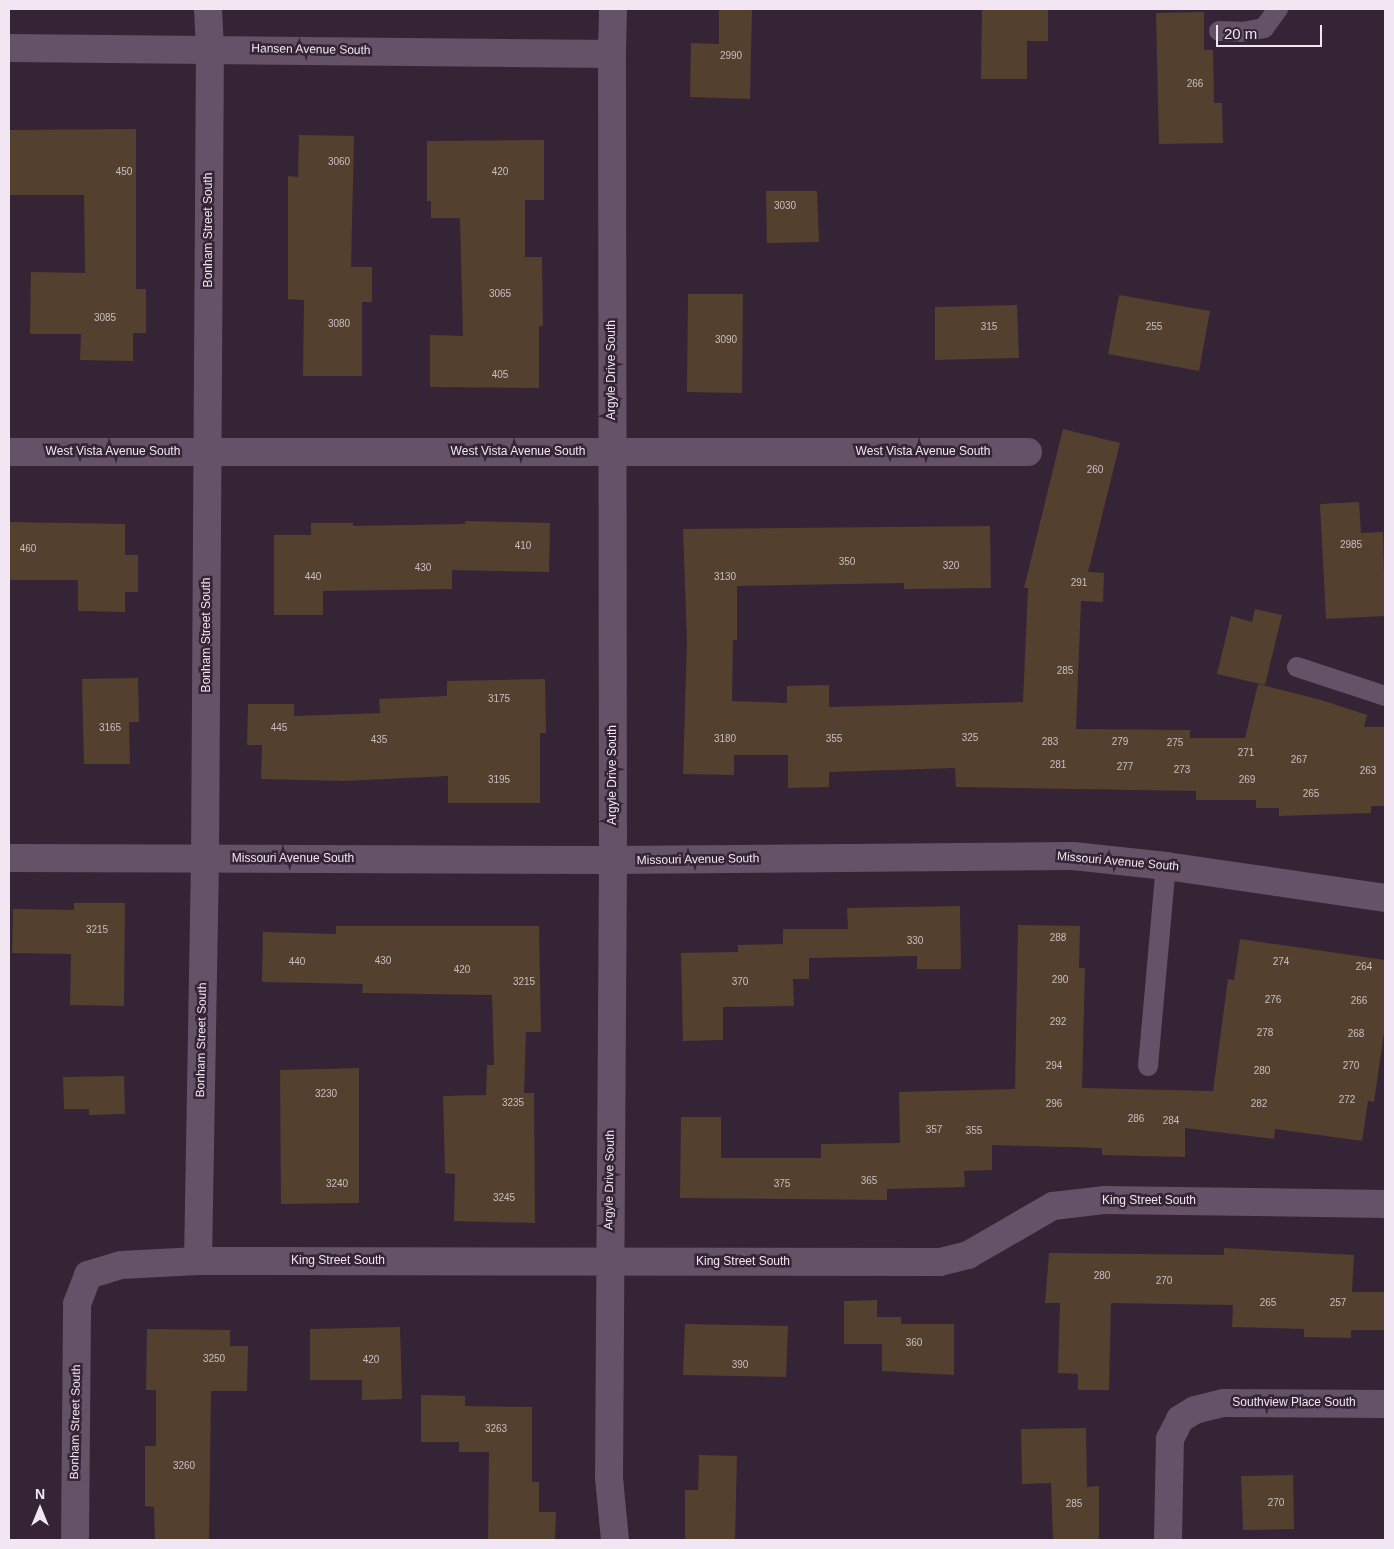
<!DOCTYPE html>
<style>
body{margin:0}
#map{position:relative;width:1394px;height:1549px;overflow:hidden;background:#342436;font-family:Arial,sans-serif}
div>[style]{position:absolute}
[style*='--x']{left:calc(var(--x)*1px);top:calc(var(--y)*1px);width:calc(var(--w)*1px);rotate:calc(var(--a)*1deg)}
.building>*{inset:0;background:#53402e}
.service>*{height:20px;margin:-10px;padding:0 10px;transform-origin:10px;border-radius:10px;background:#645266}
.minor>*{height:28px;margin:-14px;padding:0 14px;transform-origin:14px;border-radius:14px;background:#645266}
.tertiary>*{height:28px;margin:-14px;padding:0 14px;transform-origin:14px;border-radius:14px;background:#645266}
span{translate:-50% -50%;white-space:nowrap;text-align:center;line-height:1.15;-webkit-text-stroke:5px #342436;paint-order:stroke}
.number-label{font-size:10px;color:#cabcc1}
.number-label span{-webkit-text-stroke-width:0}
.street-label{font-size:12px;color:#f1e6f2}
.frame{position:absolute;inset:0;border:10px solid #f1e6f2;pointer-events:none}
.north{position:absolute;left:15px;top:1484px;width:50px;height:50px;-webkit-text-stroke:4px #342436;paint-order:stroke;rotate:0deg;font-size:14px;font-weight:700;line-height:20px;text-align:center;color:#f1e6f2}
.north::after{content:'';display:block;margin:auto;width:18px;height:22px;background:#f1e6f2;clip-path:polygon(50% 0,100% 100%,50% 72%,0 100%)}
.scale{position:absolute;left:1216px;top:25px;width:106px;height:22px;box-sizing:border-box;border:2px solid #f1e6f2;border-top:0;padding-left:6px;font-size:15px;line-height:18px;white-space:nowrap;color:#f1e6f2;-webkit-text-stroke:4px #342436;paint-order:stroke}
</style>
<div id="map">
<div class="building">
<i style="clip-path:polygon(719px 9px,752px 9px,750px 99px,690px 97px,691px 43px,719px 44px)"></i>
<i style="clip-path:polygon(982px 9px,1048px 9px,1048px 41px,1027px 41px,1027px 79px,981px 79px)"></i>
<i style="clip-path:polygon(1204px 12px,1204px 50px,1213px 50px,1214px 103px,1222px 103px,1223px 143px,1159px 144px,1156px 13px)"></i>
<i style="clip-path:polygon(136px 129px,136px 289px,146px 289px,146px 333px,133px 333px,133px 361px,80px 360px,81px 334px,30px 334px,31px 272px,85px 273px,84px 195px,9px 195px,9px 130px)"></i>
<i style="clip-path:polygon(299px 135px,354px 136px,351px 267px,372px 267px,372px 302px,362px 302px,362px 376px,303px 376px,304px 300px,288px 299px,288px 176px,298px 177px)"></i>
<i style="clip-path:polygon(544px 140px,544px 200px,525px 200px,525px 257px,542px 257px,543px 326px,539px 326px,539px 388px,430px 387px,430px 335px,463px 336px,460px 218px,431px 218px,431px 201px,427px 201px,427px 141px)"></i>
<i style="clip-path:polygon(766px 191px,817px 191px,819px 242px,767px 243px)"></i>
<i style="clip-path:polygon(688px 294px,743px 294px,742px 393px,687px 392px)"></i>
<i style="clip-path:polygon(1119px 295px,1210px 311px,1199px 371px,1108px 354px)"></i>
<i style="clip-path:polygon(1017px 305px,1019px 358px,935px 360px,935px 307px)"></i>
<i style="clip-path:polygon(1063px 429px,1120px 443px,1088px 572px,1104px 573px,1103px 602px,1081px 601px,1076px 729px,1190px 730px,1190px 738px,1245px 738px,1258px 684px,1321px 700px,1367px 715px,1364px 727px,1385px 727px,1385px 806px,1371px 806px,1371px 813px,1279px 816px,1279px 808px,1256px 808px,1256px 800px,1196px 800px,1196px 791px,956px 787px,955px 768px,829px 772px,829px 787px,788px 788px,788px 755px,734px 755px,734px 775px,683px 774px,687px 641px,683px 529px,990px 526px,991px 588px,904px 589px,904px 583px,737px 586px,737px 640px,733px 640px,732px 701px,787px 703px,787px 686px,829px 685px,829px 707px,1023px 702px,1028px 588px,1024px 588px)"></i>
<i style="clip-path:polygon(1359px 502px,1361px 533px,1383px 532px,1385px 616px,1326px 619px,1320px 504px)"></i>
<i style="clip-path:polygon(465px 521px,550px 523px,549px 572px,452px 570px,452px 589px,323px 591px,323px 615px,274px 615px,274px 535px,311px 535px,311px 523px,353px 523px,353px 526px,465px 524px)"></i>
<i style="clip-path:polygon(9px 522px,125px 524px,125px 555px,138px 555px,138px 592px,125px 592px,125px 612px,78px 611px,78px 580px,9px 580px)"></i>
<i style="clip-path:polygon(1255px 609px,1282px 615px,1265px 685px,1217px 674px,1231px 616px,1252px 622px)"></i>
<i style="clip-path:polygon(138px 678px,139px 722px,129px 722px,130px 764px,84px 764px,82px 679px)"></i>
<i style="clip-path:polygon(545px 679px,546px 733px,540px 733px,540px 803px,448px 803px,448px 776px,344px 781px,261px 779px,262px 745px,247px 745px,248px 704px,294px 704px,294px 716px,380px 713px,379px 699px,447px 696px,447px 681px)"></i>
<i style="clip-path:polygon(74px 903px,125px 903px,124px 1006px,70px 1005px,71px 954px,12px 953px,13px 909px,74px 910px)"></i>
<i style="clip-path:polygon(960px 906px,961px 969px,917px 969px,917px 956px,809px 958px,809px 979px,793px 979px,794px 1006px,723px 1007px,723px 1040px,683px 1041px,681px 953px,738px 952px,738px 945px,783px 944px,783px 929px,848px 929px,847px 908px)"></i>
<i style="clip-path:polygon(1018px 925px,1080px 926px,1079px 968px,1085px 968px,1082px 1088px,1213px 1091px,1228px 979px,1234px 980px,1240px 939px,1385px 960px,1385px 1026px,1374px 1102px,1368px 1101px,1362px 1141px,1275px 1129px,1274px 1139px,1185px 1128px,1185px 1157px,1102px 1155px,1102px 1148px,992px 1145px,992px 1170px,964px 1171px,965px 1187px,887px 1189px,887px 1200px,680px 1198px,681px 1117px,721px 1117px,721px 1158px,821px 1158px,821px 1144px,900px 1143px,899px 1092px,1015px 1089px)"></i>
<i style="clip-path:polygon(336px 926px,539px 926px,541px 1032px,526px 1032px,524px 1093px,534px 1093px,535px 1223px,454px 1221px,455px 1174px,445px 1173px,443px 1096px,486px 1095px,487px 1065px,494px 1065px,492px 995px,362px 993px,363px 984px,262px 982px,263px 932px,336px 934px)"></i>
<i style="clip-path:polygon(359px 1068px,359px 1203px,281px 1204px,280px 1070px)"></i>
<i style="clip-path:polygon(124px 1076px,125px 1114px,89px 1115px,89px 1109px,64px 1109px,63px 1077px)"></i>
<i style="clip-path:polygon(1224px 1248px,1354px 1255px,1352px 1292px,1385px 1292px,1385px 1330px,1351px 1330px,1351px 1338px,1304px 1337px,1304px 1329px,1232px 1327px,1233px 1305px,1111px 1303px,1109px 1390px,1078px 1390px,1078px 1374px,1058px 1373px,1060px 1303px,1045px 1303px,1049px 1253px,1224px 1255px)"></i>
<i style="clip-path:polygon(877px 1300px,877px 1317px,901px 1317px,901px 1324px,954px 1324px,954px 1375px,882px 1371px,882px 1344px,844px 1344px,844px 1301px)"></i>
<i style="clip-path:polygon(685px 1324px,788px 1326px,786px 1377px,683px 1375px)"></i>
<i style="clip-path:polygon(400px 1327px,402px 1399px,362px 1400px,362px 1380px,310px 1380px,310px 1329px)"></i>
<i style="clip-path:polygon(147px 1329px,230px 1330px,230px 1346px,248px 1346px,247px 1391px,211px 1391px,209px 1540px,155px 1540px,154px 1507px,145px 1506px,145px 1446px,156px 1446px,156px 1390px,146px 1390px)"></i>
<i style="clip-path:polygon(421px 1395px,465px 1396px,465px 1406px,532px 1407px,532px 1482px,539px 1482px,539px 1512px,556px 1512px,555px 1540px,488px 1540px,489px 1452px,459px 1452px,459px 1442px,421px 1442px)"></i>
<i style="clip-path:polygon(1086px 1428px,1087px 1487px,1099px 1486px,1099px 1539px,1053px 1540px,1051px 1483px,1022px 1484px,1021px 1429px)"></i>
<i style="clip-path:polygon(699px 1455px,737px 1456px,735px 1540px,685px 1540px,685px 1490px,698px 1490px)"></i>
<i style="clip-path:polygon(1293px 1475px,1294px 1529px,1243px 1530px,1241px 1476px)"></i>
</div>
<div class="service">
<i style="--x:1219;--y:31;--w:23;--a:2"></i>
<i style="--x:1242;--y:32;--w:22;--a:-10"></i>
<i style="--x:1264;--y:28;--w:24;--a:-54"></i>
<i style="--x:1297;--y:667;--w:93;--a:18.2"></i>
<i style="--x:1148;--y:1066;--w:201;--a:-84.9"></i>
</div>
<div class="minor">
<i style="--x:612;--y:54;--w:806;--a:89.93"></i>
<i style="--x:613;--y:860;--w:618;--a:90.37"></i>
<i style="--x:609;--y:1478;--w:62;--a:84.5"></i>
<i style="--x:9;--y:452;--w:1019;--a:0"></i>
<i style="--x:9;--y:858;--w:604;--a:0.19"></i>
<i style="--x:613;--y:860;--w:460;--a:-0.5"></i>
<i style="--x:1073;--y:856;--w:94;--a:6.1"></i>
<i style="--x:1166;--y:866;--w:221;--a:8.3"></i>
<i style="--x:198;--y:1261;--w:402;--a:-89"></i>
<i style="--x:205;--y:859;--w:810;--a:-89.65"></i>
<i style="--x:210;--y:49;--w:40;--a:-92.9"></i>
<i style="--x:75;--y:1540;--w:236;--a:-89.5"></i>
<i style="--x:77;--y:1304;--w:31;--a:-69"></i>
<i style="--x:88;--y:1275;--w:34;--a:-17"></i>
<i style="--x:121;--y:1265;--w:77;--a:-3"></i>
<i style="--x:198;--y:1261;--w:742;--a:0.08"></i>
<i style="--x:940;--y:1262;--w:29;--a:-14"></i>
<i style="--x:968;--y:1255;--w:98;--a:-30"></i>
<i style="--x:1053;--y:1206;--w:51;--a:-6.7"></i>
<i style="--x:1104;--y:1200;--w:281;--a:0.8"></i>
<i style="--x:1168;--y:1540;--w:101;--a:-88.9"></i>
<i style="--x:1170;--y:1439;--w:22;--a:-63"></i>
<i style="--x:1180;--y:1419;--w:17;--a:-31"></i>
<i style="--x:1195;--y:1410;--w:30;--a:-14"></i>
<i style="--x:1224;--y:1403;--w:161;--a:0.4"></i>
</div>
<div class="tertiary">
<i style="--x:9;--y:48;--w:603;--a:0.57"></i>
<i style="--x:612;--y:54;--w:45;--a:-88.7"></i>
</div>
<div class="number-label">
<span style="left:731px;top:56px">2990</span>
<span style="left:1195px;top:84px">266</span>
<span style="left:339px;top:162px">3060</span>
<span style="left:124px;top:172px">450</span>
<span style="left:500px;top:172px">420</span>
<span style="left:785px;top:206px">3030</span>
<span style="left:500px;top:294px">3065</span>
<span style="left:105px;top:318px">3085</span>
<span style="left:339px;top:324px">3080</span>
<span style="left:989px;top:327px">315</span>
<span style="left:1154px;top:327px">255</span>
<span style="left:726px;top:340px">3090</span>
<span style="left:500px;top:375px">405</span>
<span style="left:1095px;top:470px">260</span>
<span style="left:1351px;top:545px">2985</span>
<span style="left:523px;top:546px">410</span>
<span style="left:28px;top:549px">460</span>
<span style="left:847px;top:562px">350</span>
<span style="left:951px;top:566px">320</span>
<span style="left:423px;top:568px">430</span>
<span style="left:313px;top:577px">440</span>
<span style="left:725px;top:577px">3130</span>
<span style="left:1079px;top:583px">291</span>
<span style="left:1065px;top:671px">285</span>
<span style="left:499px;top:699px">3175</span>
<span style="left:110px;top:728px">3165</span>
<span style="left:279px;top:728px">445</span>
<span style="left:970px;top:738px">325</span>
<span style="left:725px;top:739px">3180</span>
<span style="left:834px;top:739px">355</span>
<span style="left:379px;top:740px">435</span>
<span style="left:1050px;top:742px">283</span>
<span style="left:1120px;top:742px">279</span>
<span style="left:1175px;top:743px">275</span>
<span style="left:1246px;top:753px">271</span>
<span style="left:1299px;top:760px">267</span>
<span style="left:1058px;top:765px">281</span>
<span style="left:1125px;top:767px">277</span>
<span style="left:1182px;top:770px">273</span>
<span style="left:1368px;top:771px">263</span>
<span style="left:499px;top:780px">3195</span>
<span style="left:1247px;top:780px">269</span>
<span style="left:1311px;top:794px">265</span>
<span style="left:97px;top:930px">3215</span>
<span style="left:1058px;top:938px">288</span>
<span style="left:915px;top:941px">330</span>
<span style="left:383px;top:961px">430</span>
<span style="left:297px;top:962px">440</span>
<span style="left:1281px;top:962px">274</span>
<span style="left:1364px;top:967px">264</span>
<span style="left:462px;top:970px">420</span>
<span style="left:1060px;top:980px">290</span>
<span style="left:524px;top:982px">3215</span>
<span style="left:740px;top:982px">370</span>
<span style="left:1273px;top:1000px">276</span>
<span style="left:1359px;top:1001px">266</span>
<span style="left:1058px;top:1022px">292</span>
<span style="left:1265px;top:1033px">278</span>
<span style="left:1356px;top:1034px">268</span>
<span style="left:1054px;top:1066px">294</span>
<span style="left:1351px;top:1066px">270</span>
<span style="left:1262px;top:1071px">280</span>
<span style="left:326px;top:1094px">3230</span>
<span style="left:1347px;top:1100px">272</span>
<span style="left:513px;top:1103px">3235</span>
<span style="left:1054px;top:1104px">296</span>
<span style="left:1259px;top:1104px">282</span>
<span style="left:1136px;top:1119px">286</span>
<span style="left:1171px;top:1121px">284</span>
<span style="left:934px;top:1130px">357</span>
<span style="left:974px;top:1131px">355</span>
<span style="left:869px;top:1181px">365</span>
<span style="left:337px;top:1184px">3240</span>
<span style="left:782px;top:1184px">375</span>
<span style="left:504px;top:1198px">3245</span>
<span style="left:1102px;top:1276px">280</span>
<span style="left:1164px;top:1281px">270</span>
<span style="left:1268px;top:1303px">265</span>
<span style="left:1338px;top:1303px">257</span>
<span style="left:914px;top:1343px">360</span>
<span style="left:214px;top:1359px">3250</span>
<span style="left:371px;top:1360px">420</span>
<span style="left:740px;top:1365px">390</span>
<span style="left:496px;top:1429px">3263</span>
<span style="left:184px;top:1466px">3260</span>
<span style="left:1276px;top:1503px">270</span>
<span style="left:1074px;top:1504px">285</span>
</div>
<div class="street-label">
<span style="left:311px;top:50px;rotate:1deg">Hansen Avenue South</span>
<span style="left:209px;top:230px;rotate:-90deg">Bonham Street South</span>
<span style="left:612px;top:370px;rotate:-90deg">Argyle Drive South</span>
<span style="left:113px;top:452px">West Vista Avenue South</span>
<span style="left:518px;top:452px">West Vista Avenue South</span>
<span style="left:923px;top:452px">West Vista Avenue South</span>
<span style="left:207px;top:635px;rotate:-90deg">Bonham Street South</span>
<span style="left:613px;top:775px;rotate:-90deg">Argyle Drive South</span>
<span style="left:293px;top:859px">Missouri Avenue South</span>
<span style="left:698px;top:860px;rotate:-1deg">Missouri Avenue South</span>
<span style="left:1118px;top:862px;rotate:5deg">Missouri Avenue South</span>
<span style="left:202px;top:1040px;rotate:-89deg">Bonham Street South</span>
<span style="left:610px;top:1180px;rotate:-89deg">Argyle Drive South</span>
<span style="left:1149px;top:1201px">King Street South</span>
<span style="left:338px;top:1261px">King Street South</span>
<span style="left:743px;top:1262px">King Street South</span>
<span style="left:1294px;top:1403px">Southview Place South</span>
<span style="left:76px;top:1422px;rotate:-89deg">Bonham Street South</span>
</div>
<div class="frame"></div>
<div class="north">N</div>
<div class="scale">20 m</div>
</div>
